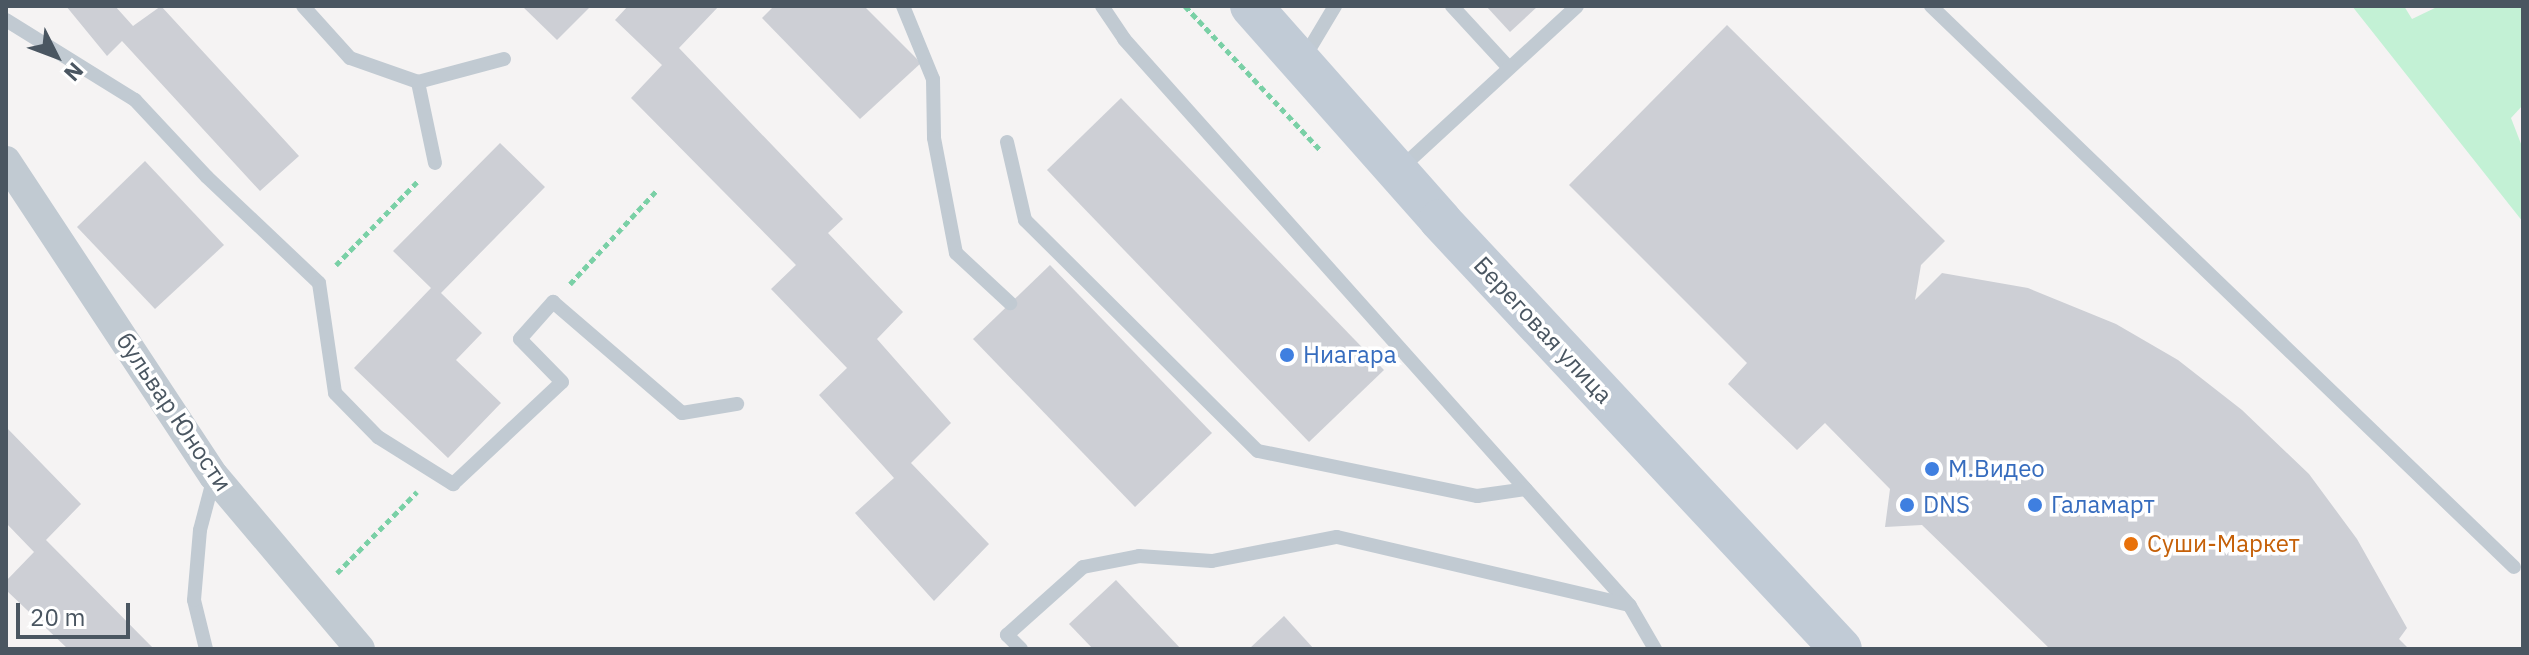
<!DOCTYPE html>
<meta charset="utf-8">
<style>
body{margin:0}
#map{position:relative;width:2529px;height:655px;overflow:hidden;background:#f5f3f3;font-family:"IBM Plex Sans",sans-serif}
div>[style]{position:absolute}
[style*='--x']{left:calc(var(--x)*1px);top:calc(var(--y)*1px);width:calc(var(--w)*1px);rotate:calc(var(--a)*1deg)}
.green>*{inset:0;background:#c3f1d5}
.building>*{inset:0;background:#cdcfd5}
.path>*{height:5px;margin-top:-2.5px;transform-origin:0;background:repeating-linear-gradient(90deg,#7ad0a6 0 6px,transparent 0 10px)}
.service>*{height:14px;margin:-7px;padding:0 7px;transform-origin:7px;border-radius:7px;background:#c1cad2}
.minor>*{height:30px;margin:-15px;padding:0 15px;transform-origin:15px;border-radius:15px;background:#c1cad2}
.secondary>*{height:42px;margin:-21px;padding:0 21px;transform-origin:21px;border-radius:21px;background:#c1cbd6}
.dots>*{width:22px;height:22px;translate:-50% -50%;box-sizing:border-box;border:4px solid #fff;border-radius:50%}
span{translate:-50% -50%;white-space:nowrap;text-align:center;line-height:1.15;-webkit-text-stroke:7px #fff;paint-order:stroke}
.street-label{font-size:24px;color:#4a5661}
.shop-label{font-size:24px;color:#366cbe}
.left{translate:0 -50%;text-align:left}
.food-label{font-size:24px;color:#c56008}
.frame{position:absolute;inset:0;border:8px solid #4a5661;pointer-events:none}
.north{position:absolute;left:16px;top:16px;width:80px;height:80px;-webkit-text-stroke:6px #fff;paint-order:stroke;rotate:132deg;font-size:22px;font-weight:700;line-height:32px;text-align:center;color:#4a5661}
.north::after{content:'';display:block;margin:auto;width:28px;height:36px;background:#4a5661;clip-path:polygon(50% 0,100% 100%,50% 72%,0 100%)}
.scale{position:absolute;left:16px;top:603px;width:114px;height:36px;box-sizing:border-box;border:4px solid #4a5661;border-top:0;padding-left:10px;font-size:24px;line-height:28px;white-space:nowrap;color:#4a5661;-webkit-text-stroke:6px #fff;paint-order:stroke}
</style>
<div id="map">
<div class="green">
<i style="clip-path:polygon(2352px 6px,2404px 6px,2412px 19px,2439px 6px,2523px 6px,2523px 105px,2511px 118px,2523px 149px,2523px 222px)"></i>
</div>
<div class="building">
<i style="clip-path:polygon(66px 6px,115px 6px,133px 26px,161px 6px,299px 156px,260px 191px,122px 41px,107px 56px)"></i>
<i style="clip-path:polygon(522px 6px,591px 6px,557px 40px)"></i>
<i style="clip-path:polygon(628px 6px,719px 6px,679px 48px,843px 219px,828px 233px,903px 312px,877px 339px,951px 423px,911px 463px,989px 544px,934px 601px,855px 513px,894px 478px,819px 395px,847px 368px,771px 289px,796px 265px,631px 98px,662px 65px,615px 20px)"></i>
<i style="clip-path:polygon(774px 6px,864px 6px,921px 63px,860px 119px,762px 18px)"></i>
<i style="clip-path:polygon(1486px 6px,1538px 6px,1510px 32px)"></i>
<i style="clip-path:polygon(1727px 25px,1945px 241px,1921px 265px,1915px 300px,1942px 273px,2028px 288px,2116px 324px,2178px 360px,2242px 410px,2309px 474px,2357px 539px,2407px 628px,2399px 639px,2409px 649px,2050px 649px,1922px 525px,1885px 527px,1890px 489px,1825px 423px,1797px 450px,1728px 384px,1747px 363px,1569px 185px)"></i>
<i style="clip-path:polygon(1121px 98px,1384px 370px,1309px 442px,1047px 170px)"></i>
<i style="clip-path:polygon(500px 143px,545px 187px,441px 293px,482px 333px,456px 360px,501px 403px,448px 458px,354px 368px,431px 288px,393px 251px)"></i>
<i style="clip-path:polygon(145px 161px,224px 245px,155px 309px,77px 227px)"></i>
<i style="clip-path:polygon(1050px 265px,1212px 433px,1135px 507px,973px 339px)"></i>
<i style="clip-path:polygon(6px 427px,81px 504px,46px 540px,154px 649px,68px 649px,6px 590px,6px 581px,34px 552px,6px 523px)"></i>
<i style="clip-path:polygon(1116px 580px,1181px 649px,1093px 649px,1069px 624px)"></i>
<i style="clip-path:polygon(1284px 616px,1314px 649px,1249px 649px)"></i>
</div>
<div class="path">
<i style="--x:1185;--y:6;--w:200;--a:46.8"></i>
<i style="--x:336;--y:265;--w:117;--a:-45.7"></i>
<i style="--x:570;--y:284;--w:128;--a:-47.2"></i>
<i style="--x:337;--y:573;--w:114;--a:-45.4"></i>
</div>
<div class="service">
<i style="--x:303;--y:6;--w:70;--a:47.9"></i>
<i style="--x:350;--y:58;--w:72;--a:19.4"></i>
<i style="--x:903;--y:6;--w:79;--a:67.7"></i>
<i style="--x:933;--y:79;--w:59;--a:89"></i>
<i style="--x:934;--y:138;--w:117;--a:79.2"></i>
<i style="--x:956;--y:253;--w:74;--a:42.8"></i>
<i style="--x:1102;--y:6;--w:40;--a:56"></i>
<i style="--x:1124;--y:39;--w:760;--a:48.25"></i>
<i style="--x:1630;--y:606;--w:50;--a:59.8"></i>
<i style="--x:1452;--y:6;--w:84;--a:47.4"></i>
<i style="--x:1931;--y:6;--w:809;--a:43.9"></i>
<i style="--x:6;--y:20;--w:152;--a:31.8"></i>
<i style="--x:135;--y:100;--w:105;--a:46.9"></i>
<i style="--x:207;--y:177;--w:154;--a:43.4"></i>
<i style="--x:319;--y:283;--w:111;--a:81.7"></i>
<i style="--x:335;--y:393;--w:62;--a:45.7"></i>
<i style="--x:378;--y:437;--w:89;--a:32.1"></i>
<i style="--x:453;--y:484;--w:149;--a:-43.1"></i>
<i style="--x:562;--y:382;--w:60;--a:-134.3"></i>
<i style="--x:520;--y:339;--w:50;--a:-48.3"></i>
<i style="--x:553;--y:302;--w:170;--a:40.7"></i>
<i style="--x:682;--y:413;--w:56;--a:-9.3"></i>
<i style="--x:1304;--y:58;--w:61;--a:-59.2"></i>
<i style="--x:1007;--y:142;--w:80;--a:77"></i>
<i style="--x:1025;--y:220;--w:328;--a:44.8"></i>
<i style="--x:1258;--y:451;--w:224;--a:11.6"></i>
<i style="--x:1477;--y:496;--w:49;--a:-8.1"></i>
<i style="--x:435;--y:163;--w:83;--a:-101.9"></i>
<i style="--x:418;--y:82;--w:89;--a:-15"></i>
<i style="--x:1401;--y:168;--w:239;--a:-42.6"></i>
<i style="--x:206;--y:649;--w:50;--a:-103.8"></i>
<i style="--x:194;--y:600;--w:70;--a:-85.1"></i>
<i style="--x:200;--y:530;--w:55;--a:-75.2"></i>
<i style="--x:1021;--y:649;--w:20;--a:-135"></i>
<i style="--x:1007;--y:635;--w:102;--a:-41.8"></i>
<i style="--x:1083;--y:567;--w:57;--a:-11.1"></i>
<i style="--x:1139;--y:556;--w:73;--a:3.9"></i>
<i style="--x:1212;--y:561;--w:127;--a:-10.9"></i>
<i style="--x:1337;--y:537;--w:300;--a:13.1"></i>
</div>
<div class="minor">
<i style="--x:6;--y:161;--w:377;--a:56.6"></i>
<i style="--x:214;--y:476;--w:226;--a:49.8"></i>
</div>
<div class="secondary">
<i style="--x:1251;--y:6;--w:286;--a:48.5"></i>
<i style="--x:1440;--y:220;--w:587;--a:46.93"></i>
</div>
<div class="dots">
<i style="left:1287px;top:355px;background:#3f7fe0"></i>
<i style="left:1932px;top:469px;background:#3f7fe0"></i>
<i style="left:1907px;top:505px;background:#3f7fe0"></i>
<i style="left:2035px;top:505px;background:#3f7fe0"></i>
<i style="left:2131px;top:544px;background:#e8710a"></i>
</div>
<div class="street-label">
<span style="left:1543px;top:330px;rotate:47deg">Береговая улица</span>
<span style="left:174px;top:412px;rotate:56deg">бульвар Юности</span>
</div>
<div class="shop-label">
<span class="left" style="left:1303px;top:355px">Ниагара</span>
<span class="left" style="left:1948px;top:469px">М.Видео</span>
<span class="left" style="left:1923px;top:505px">DNS</span>
<span class="left" style="left:2051px;top:505px">Галамарт</span>
</div>
<div class="food-label">
<span class="left" style="left:2147px;top:544px">Суши-Маркет</span>
</div>
<div class="frame"></div>
<div class="north">N</div>
<div class="scale">20 m</div>
</div>
